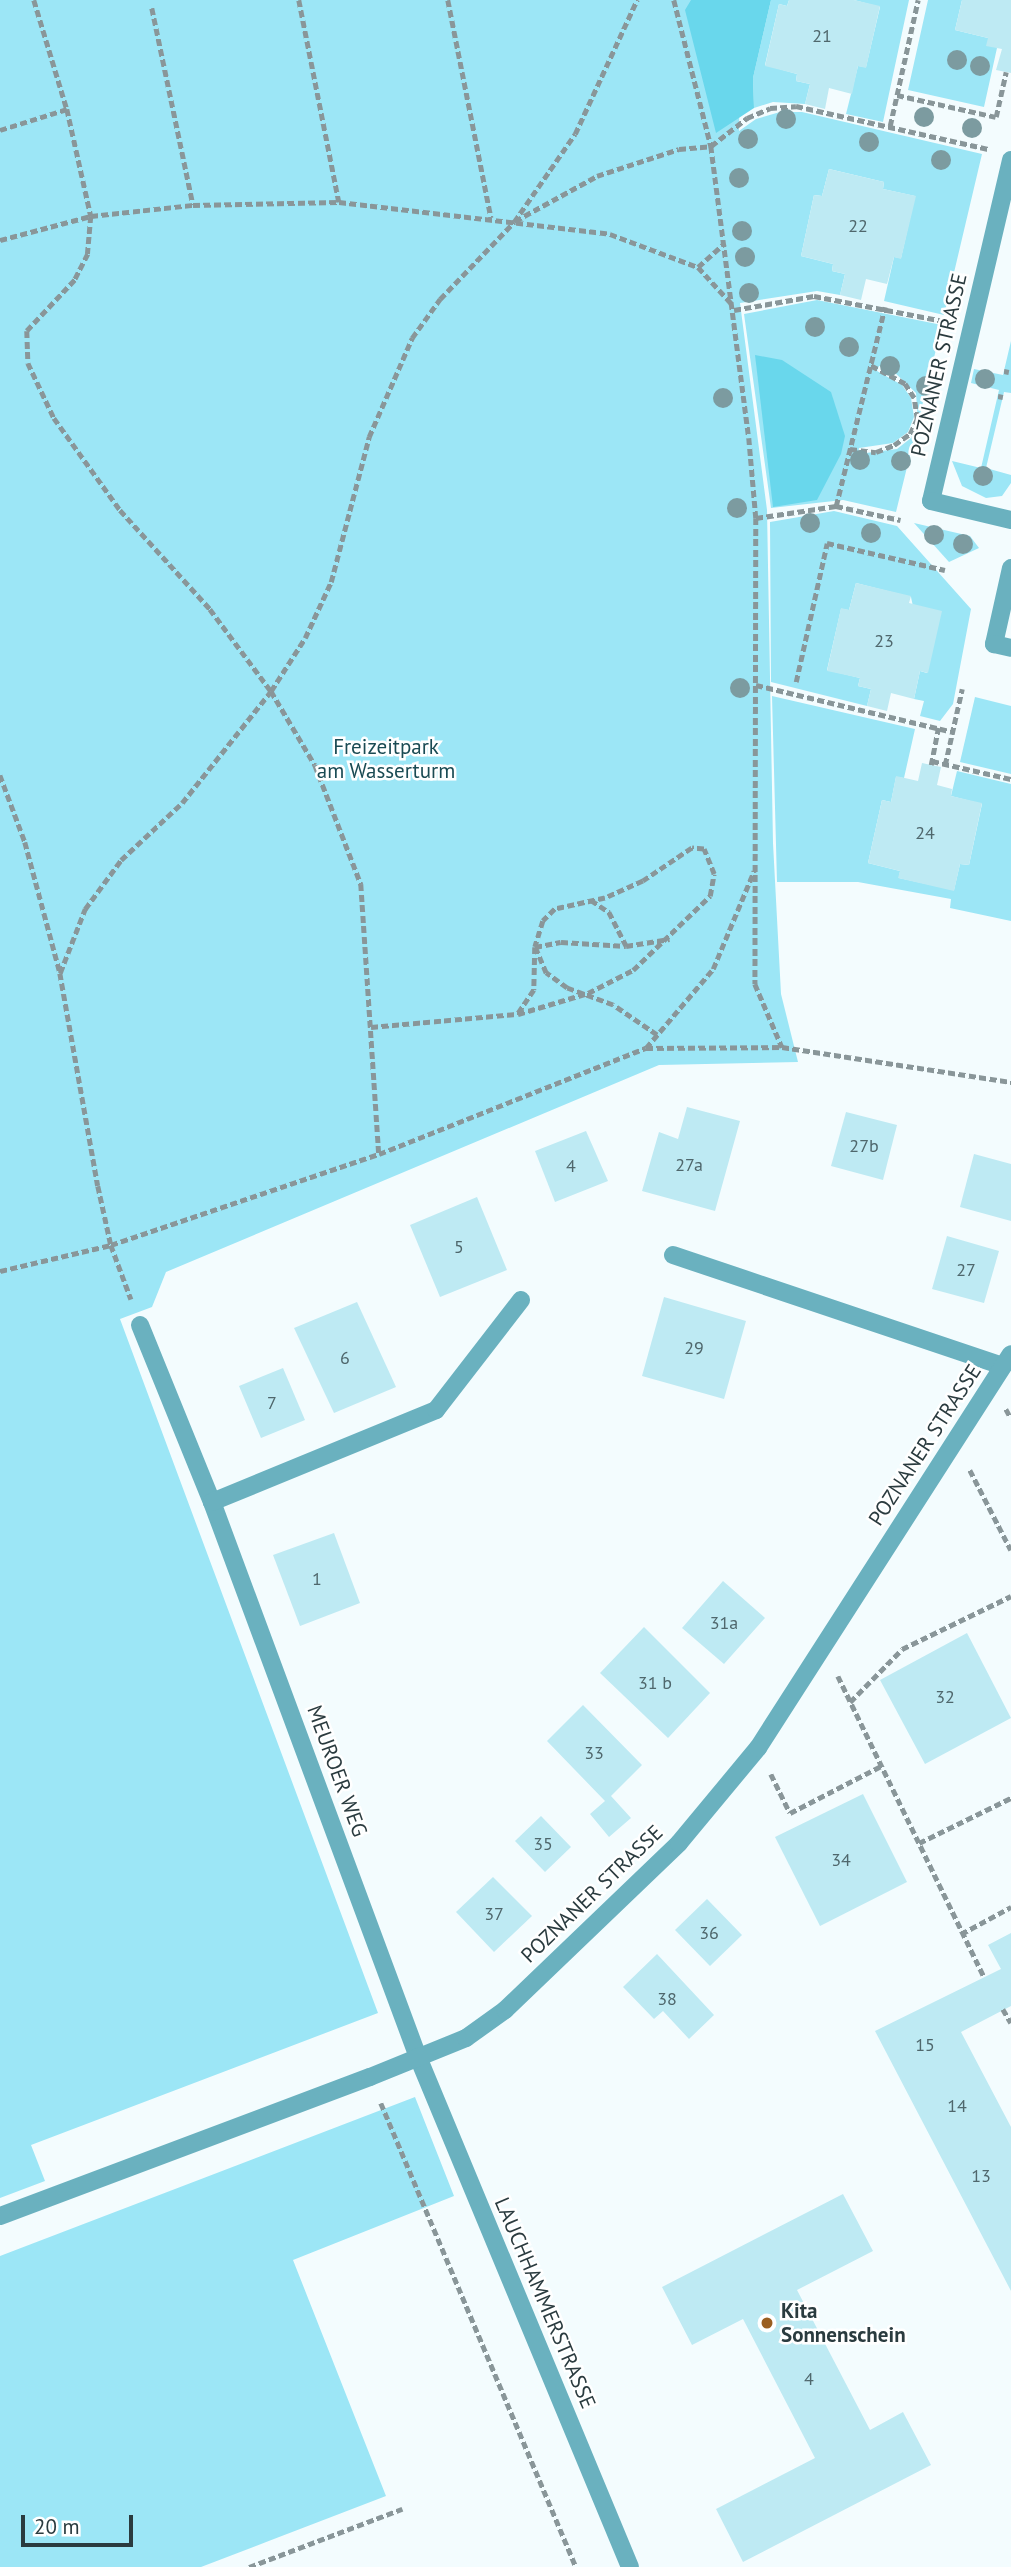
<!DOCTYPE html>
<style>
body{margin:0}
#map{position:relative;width:1011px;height:2567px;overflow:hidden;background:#f3fcfe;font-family:"PT Sans",sans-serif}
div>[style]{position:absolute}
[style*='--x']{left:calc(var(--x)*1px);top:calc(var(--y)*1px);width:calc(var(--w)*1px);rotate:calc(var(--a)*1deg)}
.green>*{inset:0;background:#9ce6f6}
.forest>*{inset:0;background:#69d7ec}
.building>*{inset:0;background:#beeaf3}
.path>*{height:4.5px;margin-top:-2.25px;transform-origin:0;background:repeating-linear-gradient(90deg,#899699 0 7px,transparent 0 10.5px)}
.lane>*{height:18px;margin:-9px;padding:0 9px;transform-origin:9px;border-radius:9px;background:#6ab1bf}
.street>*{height:18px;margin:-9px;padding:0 9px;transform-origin:9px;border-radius:9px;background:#6ab1bf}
.trees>*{width:20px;height:20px;margin:-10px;border-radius:50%;background:#7c9ba0}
.dots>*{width:19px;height:19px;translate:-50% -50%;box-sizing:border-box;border:4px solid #fff;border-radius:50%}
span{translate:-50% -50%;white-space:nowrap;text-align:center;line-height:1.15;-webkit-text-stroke:5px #fff;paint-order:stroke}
.number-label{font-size:18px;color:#4f676c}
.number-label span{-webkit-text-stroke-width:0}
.street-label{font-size:21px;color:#2a3b3f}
.park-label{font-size:21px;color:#1a4b54}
.poi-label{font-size:21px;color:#2a3b3f;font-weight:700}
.left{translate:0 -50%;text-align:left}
.scale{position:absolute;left:21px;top:2515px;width:112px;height:32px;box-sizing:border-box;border:4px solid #2a3b3f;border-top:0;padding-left:9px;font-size:21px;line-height:24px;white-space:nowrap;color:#2a3b3f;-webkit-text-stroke:5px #fff;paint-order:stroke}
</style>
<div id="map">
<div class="green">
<i style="clip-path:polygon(0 0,753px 0,740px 63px,739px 131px,756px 119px,780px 112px,802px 112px,982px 154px,944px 315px,884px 301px,894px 257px,901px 258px,915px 196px,883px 189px,884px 182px,829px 169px,822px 196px,814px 195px,801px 256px,833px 264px,832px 271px,845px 274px,840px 295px,817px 291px,740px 303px,767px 510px,773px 843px,781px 994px,798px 1062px,659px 1065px,166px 1272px,152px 1307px,120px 1319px,378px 2013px,31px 2145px,45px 2181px,0 2198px)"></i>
<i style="clip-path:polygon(771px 0,789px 0,787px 6px,779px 4px,765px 65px,797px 74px,796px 81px,810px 84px,805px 104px,773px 102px,754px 108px,753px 78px)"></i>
<i style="clip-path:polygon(854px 0,909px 0,883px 122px,846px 114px,858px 66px,866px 67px,880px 7px)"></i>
<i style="clip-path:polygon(928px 0,962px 0,955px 30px,988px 38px,997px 48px,984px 107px,908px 90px)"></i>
<i style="clip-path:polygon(evenodd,817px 300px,942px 325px,896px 512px,843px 500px,771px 508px,744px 314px,817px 300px,879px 366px,890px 368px,916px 393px,918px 422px,911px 438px,897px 449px,858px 454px,859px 448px,893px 443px,908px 432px,914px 417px,911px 398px,902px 385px,877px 371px,879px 366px)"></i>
<i style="clip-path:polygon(1011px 341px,1011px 393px,1004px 392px,986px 468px,1011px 475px,1011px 483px,1002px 496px,986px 498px,962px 486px,952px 461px,981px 468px,999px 390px,971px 383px,974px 369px,1003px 375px)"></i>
<i style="clip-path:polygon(834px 511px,897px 526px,971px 609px,953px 704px,940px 721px,920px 716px,924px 701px,914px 699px,920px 671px,927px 673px,911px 597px,856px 583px,849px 610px,841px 609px,827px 670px,860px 678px,858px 686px,871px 689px,867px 706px,771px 682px,770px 522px)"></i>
<i style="clip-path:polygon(914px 523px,970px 536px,979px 548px,949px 562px)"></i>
<i style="clip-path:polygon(772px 696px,915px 729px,904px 778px,896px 777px,891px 802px,882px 800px,868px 863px,900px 871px,899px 878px,954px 890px,960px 864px,969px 865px,982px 804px,951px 796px,957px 771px,1011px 784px,1011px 921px,950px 908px,951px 899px,858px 882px,777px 882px)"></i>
<i style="clip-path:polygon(975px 697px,1011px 706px,1011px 774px,960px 762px)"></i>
<i style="clip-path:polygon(415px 2097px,454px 2196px,293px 2260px,386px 2496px,201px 2567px,0 2567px,0 2256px)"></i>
</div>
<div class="forest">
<i style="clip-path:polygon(691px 0,771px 0,753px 78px,754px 108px,716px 133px,685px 10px)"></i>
<i style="clip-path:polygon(755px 355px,782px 360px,831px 392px,845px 436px,841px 454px,817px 500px,773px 507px)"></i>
</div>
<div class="building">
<i style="clip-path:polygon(789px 0,854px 0,880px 6px,866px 68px,858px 66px,852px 94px,829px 88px,825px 109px,805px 104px,810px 84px,796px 81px,797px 74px,765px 66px,779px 4px,787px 6px)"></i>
<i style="clip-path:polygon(962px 0,1011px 0,1011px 73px,996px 70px,1002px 49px,986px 46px,988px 38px,955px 30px)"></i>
<i style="clip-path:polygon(829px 169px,884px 182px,883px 189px,916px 196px,901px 259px,894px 257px,887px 284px,866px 279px,861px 300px,840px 295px,845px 274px,832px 271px,833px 264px,801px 256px,814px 195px,822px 196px)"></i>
<i style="clip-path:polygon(856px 583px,911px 596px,909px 603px,942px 611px,928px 673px,920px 671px,914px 699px,891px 693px,887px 711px,867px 706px,871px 689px,858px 686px,860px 678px,827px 671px,841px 608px,849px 610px)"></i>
<i style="clip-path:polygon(922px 763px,941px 767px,937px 785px,952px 789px,951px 796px,982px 803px,969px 865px,960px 864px,954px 891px,898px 878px,900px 871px,868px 863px,882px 800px,891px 802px,896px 776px,918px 781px)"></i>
<i style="clip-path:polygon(687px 1107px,740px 1121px,715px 1211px,642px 1191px,659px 1132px,678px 1139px)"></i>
<i style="clip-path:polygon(846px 1112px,897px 1125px,883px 1180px,831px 1166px)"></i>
<i style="clip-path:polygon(586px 1131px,608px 1181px,555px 1202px,535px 1151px)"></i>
<i style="clip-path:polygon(974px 1154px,1011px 1164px,1011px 1221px,960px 1207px)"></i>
<i style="clip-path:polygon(477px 1197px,507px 1270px,440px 1297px,410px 1225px)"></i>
<i style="clip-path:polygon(947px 1236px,999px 1251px,984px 1303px,932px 1289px)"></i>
<i style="clip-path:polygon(664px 1297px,746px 1321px,724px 1399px,642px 1376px)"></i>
<i style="clip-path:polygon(357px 1302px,396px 1387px,334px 1413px,294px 1328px)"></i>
<i style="clip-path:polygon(283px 1368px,305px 1420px,261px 1438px,239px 1386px)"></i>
<i style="clip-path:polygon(334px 1533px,360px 1603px,300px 1626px,273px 1555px)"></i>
<i style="clip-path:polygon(723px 1581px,765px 1618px,724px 1664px,682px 1628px)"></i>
<i style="clip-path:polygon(644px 1627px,710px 1693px,668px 1738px,600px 1673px)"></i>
<i style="clip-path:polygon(967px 1633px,1011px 1718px,925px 1764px,880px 1680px)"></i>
<i style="clip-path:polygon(583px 1705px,642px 1765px,611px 1796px,631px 1818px,609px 1837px,590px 1814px,605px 1801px,547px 1741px)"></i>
<i style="clip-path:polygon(863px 1794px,907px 1882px,820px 1926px,775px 1837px)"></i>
<i style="clip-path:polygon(541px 1816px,571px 1847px,545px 1872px,515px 1841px)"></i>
<i style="clip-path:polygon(493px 1877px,532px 1916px,494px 1952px,456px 1912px)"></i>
<i style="clip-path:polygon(707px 1899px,742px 1935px,710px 1966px,675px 1930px)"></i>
<i style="clip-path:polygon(1011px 1933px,1011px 2006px,961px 2032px,1011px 2127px,1011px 2291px,875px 2031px,1001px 1969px,988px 1945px)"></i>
<i style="clip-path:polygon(657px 1954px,714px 2015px,689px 2039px,663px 2011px,654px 2019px,623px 1987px)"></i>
<i style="clip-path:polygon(843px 2194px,873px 2251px,797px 2290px,870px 2430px,903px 2412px,931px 2465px,743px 2562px,716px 2509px,815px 2458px,743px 2319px,692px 2345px,662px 2287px)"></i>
</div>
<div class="path">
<i style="--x:34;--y:0;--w:114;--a:73.2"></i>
<i style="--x:67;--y:109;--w:110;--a:77.4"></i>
<i style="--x:91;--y:216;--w:38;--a:95"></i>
<i style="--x:88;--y:254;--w:29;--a:117"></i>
<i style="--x:75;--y:280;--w:70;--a:133.3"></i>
<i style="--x:27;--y:331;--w:32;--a:88"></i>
<i style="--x:28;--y:363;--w:61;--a:64.7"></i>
<i style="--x:54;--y:418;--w:113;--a:54.3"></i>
<i style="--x:120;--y:510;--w:134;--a:47.7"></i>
<i style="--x:210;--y:609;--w:102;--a:53.4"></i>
<i style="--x:271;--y:691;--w:86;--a:59.3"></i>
<i style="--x:315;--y:765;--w:128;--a:68.9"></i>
<i style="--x:361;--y:884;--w:271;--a:86.2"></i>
<i style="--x:299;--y:0;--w:206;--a:78.8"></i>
<i style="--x:448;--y:0;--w:222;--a:78.8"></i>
<i style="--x:674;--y:0;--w:151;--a:75.8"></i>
<i style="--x:711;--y:146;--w:294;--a:82.6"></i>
<i style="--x:749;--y:438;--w:80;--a:85"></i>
<i style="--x:756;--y:518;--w:466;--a:90.1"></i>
<i style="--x:755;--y:984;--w:69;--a:66.8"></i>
<i style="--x:152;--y:8;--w:201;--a:78.2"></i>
<i style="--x:897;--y:95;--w:101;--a:12.5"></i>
<i style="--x:996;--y:117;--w:46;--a:-77.5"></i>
<i style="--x:890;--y:126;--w:129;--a:-77.5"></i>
<i style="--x:0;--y:130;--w:70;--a:-17.4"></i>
<i style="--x:515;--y:221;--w:94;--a:-28.8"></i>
<i style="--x:597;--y:176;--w:86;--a:-18.2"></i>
<i style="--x:679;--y:149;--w:32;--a:-5"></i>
<i style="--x:711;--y:146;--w:46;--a:-37.9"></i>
<i style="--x:747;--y:118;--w:25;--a:-23"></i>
<i style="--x:770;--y:108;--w:26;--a:-4"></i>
<i style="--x:796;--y:106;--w:197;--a:12.6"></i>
<i style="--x:0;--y:240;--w:94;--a:-14.8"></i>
<i style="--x:91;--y:216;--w:103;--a:-6.2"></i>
<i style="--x:193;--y:205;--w:146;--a:-1.2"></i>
<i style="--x:339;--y:202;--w:273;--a:6.7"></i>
<i style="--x:610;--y:234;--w:94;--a:20.6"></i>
<i style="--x:698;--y:267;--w:52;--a:47.4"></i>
<i style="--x:698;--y:267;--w:36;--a:-42"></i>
<i style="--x:734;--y:310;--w:81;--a:-9.9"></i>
<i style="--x:814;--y:296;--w:132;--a:10.9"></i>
<i style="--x:1004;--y:371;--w:5;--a:11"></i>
<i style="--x:998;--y:396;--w:5;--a:11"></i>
<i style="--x:850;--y:449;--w:26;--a:7"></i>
<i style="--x:876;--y:452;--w:19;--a:-21"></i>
<i style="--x:894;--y:445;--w:19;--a:-35"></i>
<i style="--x:910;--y:434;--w:17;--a:-65"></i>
<i style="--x:917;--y:419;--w:21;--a:-98"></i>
<i style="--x:914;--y:398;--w:17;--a:-123"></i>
<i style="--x:905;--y:384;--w:40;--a:-152"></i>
<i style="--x:836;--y:506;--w:205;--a:-76.2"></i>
<i style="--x:756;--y:518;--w:81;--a:-8.5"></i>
<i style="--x:836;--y:506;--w:66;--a:12.2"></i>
<i style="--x:796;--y:682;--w:142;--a:-77.4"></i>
<i style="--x:827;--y:543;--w:121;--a:12.9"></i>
<i style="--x:756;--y:685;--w:203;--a:13.4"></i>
<i style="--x:932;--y:761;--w:81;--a:12.8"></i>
<i style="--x:931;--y:765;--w:38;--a:-79"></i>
<i style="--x:945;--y:765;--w:78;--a:-77.4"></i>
<i style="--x:0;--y:775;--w:72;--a:69.5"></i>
<i style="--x:25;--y:842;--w:136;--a:75"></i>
<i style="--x:60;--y:973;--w:216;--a:79.9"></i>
<i style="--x:98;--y:1186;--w:60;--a:77.6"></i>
<i style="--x:111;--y:1245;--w:58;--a:69.7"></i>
<i style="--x:591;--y:900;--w:22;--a:34"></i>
<i style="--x:609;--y:912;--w:38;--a:63"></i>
<i style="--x:60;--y:973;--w:69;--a:-68.7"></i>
<i style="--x:85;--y:909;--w:61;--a:-53.7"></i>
<i style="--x:121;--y:860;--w:83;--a:-43.1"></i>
<i style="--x:182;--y:803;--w:143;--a:-51.5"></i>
<i style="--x:271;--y:691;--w:63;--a:-57.3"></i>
<i style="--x:305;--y:638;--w:62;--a:-65.1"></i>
<i style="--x:331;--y:582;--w:150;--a:-75.3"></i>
<i style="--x:369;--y:437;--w:108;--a:-66.5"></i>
<i style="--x:412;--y:338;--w:48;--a:-54.3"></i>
<i style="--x:440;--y:299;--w:107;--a:-46.1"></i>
<i style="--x:514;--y:222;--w:107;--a:-55.3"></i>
<i style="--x:575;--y:134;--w:148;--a:-65.2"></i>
<i style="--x:371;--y:1027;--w:148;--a:-5.1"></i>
<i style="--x:518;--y:1014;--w:73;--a:-16.7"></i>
<i style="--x:588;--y:993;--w:51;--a:-27.1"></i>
<i style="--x:633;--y:970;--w:107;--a:-43.9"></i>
<i style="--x:710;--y:896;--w:22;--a:-80"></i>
<i style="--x:714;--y:874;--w:27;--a:-112"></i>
<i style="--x:704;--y:849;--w:12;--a:-175"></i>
<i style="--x:692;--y:848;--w:59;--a:146"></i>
<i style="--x:643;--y:881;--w:42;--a:155.9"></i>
<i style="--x:605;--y:898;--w:51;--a:167.6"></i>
<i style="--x:555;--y:909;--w:17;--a:135"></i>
<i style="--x:543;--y:921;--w:27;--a:107"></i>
<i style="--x:535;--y:947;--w:43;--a:91.3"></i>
<i style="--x:534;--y:990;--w:29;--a:124"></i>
<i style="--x:657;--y:1035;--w:53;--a:-145.7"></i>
<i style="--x:613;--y:1005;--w:49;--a:-159.7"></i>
<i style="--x:567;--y:988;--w:26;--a:-144"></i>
<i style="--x:546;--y:973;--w:28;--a:-113"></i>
<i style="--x:535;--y:947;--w:26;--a:-11"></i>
<i style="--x:561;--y:942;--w:65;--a:3.5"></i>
<i style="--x:626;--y:946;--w:44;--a:-9.2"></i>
<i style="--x:646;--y:1048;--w:104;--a:-49.7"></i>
<i style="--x:713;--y:969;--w:106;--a:-67.3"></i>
<i style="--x:0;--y:1271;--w:114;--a:-13.2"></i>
<i style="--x:111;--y:1245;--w:283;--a:-18.8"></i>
<i style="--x:379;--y:1154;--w:287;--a:-21.7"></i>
<i style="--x:646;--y:1048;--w:136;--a:-0.4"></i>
<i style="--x:782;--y:1047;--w:232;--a:8.7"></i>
<i style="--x:1006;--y:1409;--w:10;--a:61"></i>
<i style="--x:970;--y:1470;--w:90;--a:62.9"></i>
<i style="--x:838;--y:1676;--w:335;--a:64.1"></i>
<i style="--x:850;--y:1702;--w:74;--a:-45.5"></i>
<i style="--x:902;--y:1649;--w:121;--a:-25.9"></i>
<i style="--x:771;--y:1774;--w:43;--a:64"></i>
<i style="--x:790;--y:1813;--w:102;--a:-27.3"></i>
<i style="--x:919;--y:1843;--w:102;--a:-26.1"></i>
<i style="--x:961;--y:1934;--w:57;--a:-28.4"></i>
<i style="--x:1003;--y:2009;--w:16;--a:60"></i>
<i style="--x:381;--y:2103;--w:503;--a:67.2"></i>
<i style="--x:249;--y:2567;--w:164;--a:-20.8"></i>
</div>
<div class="lane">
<i style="--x:1011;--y:160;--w:350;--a:103.2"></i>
<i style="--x:931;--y:501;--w:82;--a:13.4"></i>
<i style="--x:1011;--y:568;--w:78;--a:102.6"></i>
<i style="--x:994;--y:644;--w:17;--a:13"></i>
<i style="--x:673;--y:1255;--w:348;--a:18.6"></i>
</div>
<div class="street">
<i style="--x:140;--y:1325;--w:191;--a:67.9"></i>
<i style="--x:212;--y:1502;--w:592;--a:69.64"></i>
<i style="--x:418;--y:2057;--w:552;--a:67.43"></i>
<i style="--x:212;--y:1502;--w:242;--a:-22.3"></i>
<i style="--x:436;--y:1410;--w:139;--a:-52.3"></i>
<i style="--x:0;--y:2216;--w:395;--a:-20.6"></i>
<i style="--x:370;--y:2077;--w:104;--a:-22.1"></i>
<i style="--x:466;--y:2038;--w:48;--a:-35.7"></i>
<i style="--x:505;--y:2010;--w:241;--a:-43.8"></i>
<i style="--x:679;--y:1843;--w:124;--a:-50.3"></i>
<i style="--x:758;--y:1748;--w:468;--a:-57.3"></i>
</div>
<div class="trees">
<i style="left:957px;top:60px"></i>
<i style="left:980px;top:66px"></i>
<i style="left:924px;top:117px"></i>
<i style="left:786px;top:119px"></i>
<i style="left:972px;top:128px"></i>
<i style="left:748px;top:139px"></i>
<i style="left:869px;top:142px"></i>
<i style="left:941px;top:160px"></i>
<i style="left:739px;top:178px"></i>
<i style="left:742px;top:231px"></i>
<i style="left:745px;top:257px"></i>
<i style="left:749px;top:293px"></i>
<i style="left:815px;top:327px"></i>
<i style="left:849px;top:347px"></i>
<i style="left:890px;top:366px"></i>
<i style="left:985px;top:379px"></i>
<i style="left:926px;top:386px"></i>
<i style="left:723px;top:398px"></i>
<i style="left:860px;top:460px"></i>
<i style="left:901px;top:461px"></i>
<i style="left:983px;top:476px"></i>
<i style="left:737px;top:508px"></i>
<i style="left:810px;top:523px"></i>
<i style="left:871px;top:533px"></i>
<i style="left:934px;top:535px"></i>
<i style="left:963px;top:544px"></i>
<i style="left:740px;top:688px"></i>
</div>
<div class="dots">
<i style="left:767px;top:2323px;background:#9a5e20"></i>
</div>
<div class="number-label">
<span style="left:822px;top:36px">21</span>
<span style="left:858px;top:226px">22</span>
<span style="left:884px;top:641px">23</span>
<span style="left:925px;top:833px">24</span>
<span style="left:864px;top:1146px">27b</span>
<span style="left:689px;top:1165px">27a</span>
<span style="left:571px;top:1166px">4</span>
<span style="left:459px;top:1247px">5</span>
<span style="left:966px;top:1270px">27</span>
<span style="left:694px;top:1348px">29</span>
<span style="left:345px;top:1358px">6</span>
<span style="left:272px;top:1403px">7</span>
<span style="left:317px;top:1579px">1</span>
<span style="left:724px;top:1623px">31a</span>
<span style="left:655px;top:1683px">31 b</span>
<span style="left:945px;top:1697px">32</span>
<span style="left:594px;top:1753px">33</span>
<span style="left:543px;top:1844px">35</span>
<span style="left:841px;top:1860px">34</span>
<span style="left:494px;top:1914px">37</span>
<span style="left:709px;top:1933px">36</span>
<span style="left:667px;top:1999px">38</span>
<span style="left:925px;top:2045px">15</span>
<span style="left:957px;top:2106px">14</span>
<span style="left:981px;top:2176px">13</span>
<span style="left:809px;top:2379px">4</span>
</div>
<div class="street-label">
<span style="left:939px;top:365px;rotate:-77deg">POZNANER STRASSE</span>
<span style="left:925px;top:1445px;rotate:-57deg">POZNANER STRASSE</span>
<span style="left:337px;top:1771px;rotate:70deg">MEUROER WEG</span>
<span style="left:592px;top:1894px;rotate:-44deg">POZNANER STRASSE</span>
<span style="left:545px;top:2303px;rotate:67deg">LAUCHHAMMERSTRASSE</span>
</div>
<div class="park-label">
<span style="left:386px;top:759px">Freizeitpark<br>am Wasserturm</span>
</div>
<div class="poi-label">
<span class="left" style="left:781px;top:2323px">Kita<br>Sonnenschein</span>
</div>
<div class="scale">20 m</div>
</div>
